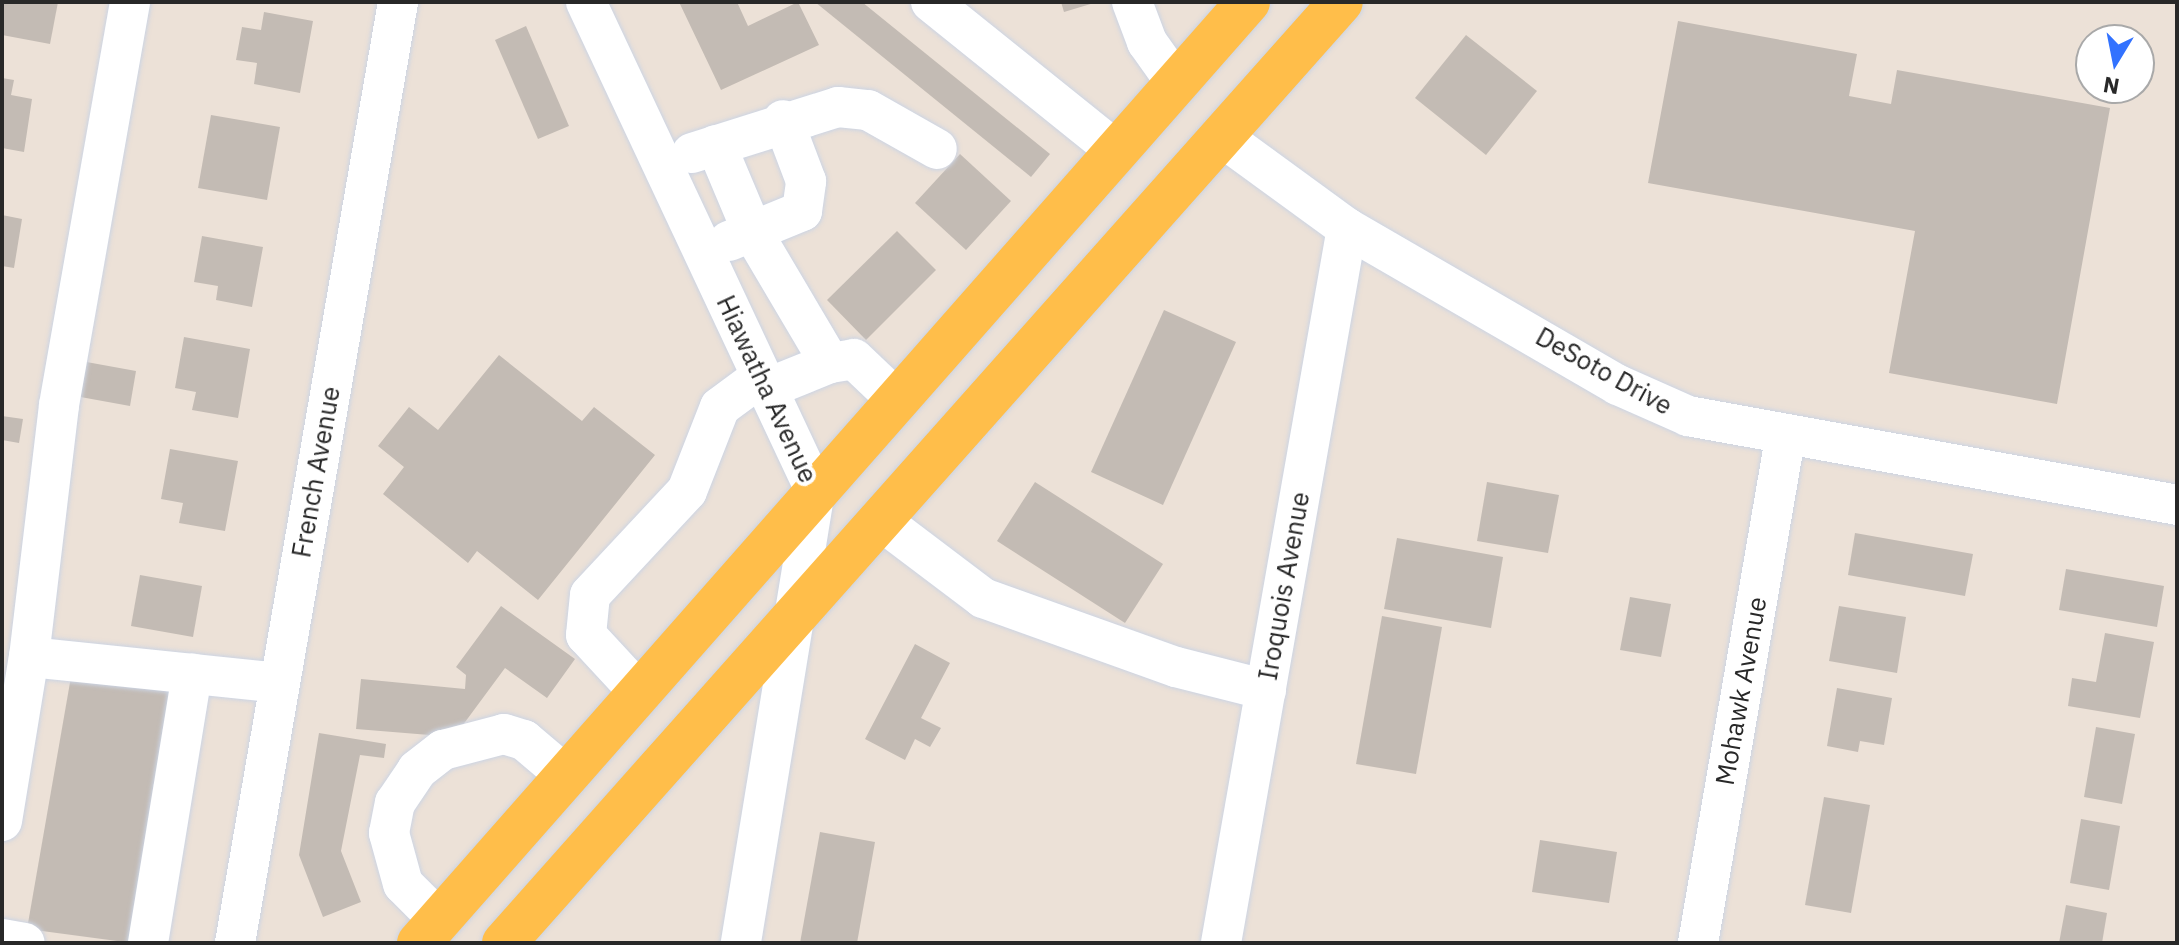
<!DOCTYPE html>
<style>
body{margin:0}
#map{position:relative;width:2179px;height:945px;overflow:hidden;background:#ece1d7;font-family:"IBM Plex Sans",sans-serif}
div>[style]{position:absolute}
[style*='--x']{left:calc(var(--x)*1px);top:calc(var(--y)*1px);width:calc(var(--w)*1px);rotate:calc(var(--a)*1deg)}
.building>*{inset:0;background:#c3bbb4}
.roads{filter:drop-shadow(0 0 2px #ccd4e3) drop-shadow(0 0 2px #ccd4e3)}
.minor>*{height:40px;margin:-20px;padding:0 20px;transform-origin:20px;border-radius:20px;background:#fff}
.major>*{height:44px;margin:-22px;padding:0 22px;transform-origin:22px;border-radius:22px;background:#ffbe4a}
span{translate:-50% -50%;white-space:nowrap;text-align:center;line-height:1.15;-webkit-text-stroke:8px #fff;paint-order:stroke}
.street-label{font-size:26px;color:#282828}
.frame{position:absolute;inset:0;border:4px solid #282828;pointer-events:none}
.north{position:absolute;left:2075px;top:24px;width:80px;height:80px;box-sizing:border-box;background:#fff;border:2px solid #a9a9a9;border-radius:50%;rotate:190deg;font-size:22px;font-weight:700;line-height:32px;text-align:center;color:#282828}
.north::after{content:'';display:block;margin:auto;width:28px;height:36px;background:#3272ff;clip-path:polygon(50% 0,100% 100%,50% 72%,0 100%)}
</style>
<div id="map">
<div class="building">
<i style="clip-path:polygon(2px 2px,58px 2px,50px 44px,2px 35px)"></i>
<i style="clip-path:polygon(679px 2px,737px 2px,748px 26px,798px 2px,819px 45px,721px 90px)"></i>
<i style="clip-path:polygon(815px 2px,862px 2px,1050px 154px,1031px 177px)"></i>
<i style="clip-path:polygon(1061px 2px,1094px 2px,1094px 3px,1064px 12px)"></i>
<i style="clip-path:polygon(264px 12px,313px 21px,300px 93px,254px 84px,257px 63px,236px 60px,242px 27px,261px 30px)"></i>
<i style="clip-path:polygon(1678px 21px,1857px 54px,1849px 96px,1891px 104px,1897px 70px,2110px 108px,2057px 404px,1889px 373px,1915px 231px,1648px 183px)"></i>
<i style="clip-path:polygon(526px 26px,569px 126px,538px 139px,495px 40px)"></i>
<i style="clip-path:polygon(1466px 35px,1537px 91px,1486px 155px,1415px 98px)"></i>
<i style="clip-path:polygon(2px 78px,14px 80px,11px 95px,32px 99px,24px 152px,2px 148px)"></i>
<i style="clip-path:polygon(211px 115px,280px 127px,267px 200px,198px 188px)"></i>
<i style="clip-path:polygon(960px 154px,1011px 201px,966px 250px,915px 203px)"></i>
<i style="clip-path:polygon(2px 215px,22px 219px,14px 268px,2px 266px)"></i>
<i style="clip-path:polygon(897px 231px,936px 270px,866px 340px,827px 300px)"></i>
<i style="clip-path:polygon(202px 236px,263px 247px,252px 307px,216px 300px,218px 286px,194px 282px)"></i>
<i style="clip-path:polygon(1164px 310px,1236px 342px,1163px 505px,1091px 472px)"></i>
<i style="clip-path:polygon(184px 337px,250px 349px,238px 418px,192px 410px,196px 392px,175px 388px)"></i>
<i style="clip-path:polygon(499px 355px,582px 421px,594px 407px,655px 455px,538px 600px,477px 551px,468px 563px,383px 494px,404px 467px,378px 446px,409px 407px,438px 430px)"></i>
<i style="clip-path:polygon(81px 361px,136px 371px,130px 406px,75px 396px)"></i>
<i style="clip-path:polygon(2px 416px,23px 419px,19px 443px,2px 440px)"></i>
<i style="clip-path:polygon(170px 449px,238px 461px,225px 531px,179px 523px,183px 503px,161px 499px)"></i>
<i style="clip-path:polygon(1035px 482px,1163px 564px,1125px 623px,997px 541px)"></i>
<i style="clip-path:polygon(1487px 482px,1559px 495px,1548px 553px,1477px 541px)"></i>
<i style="clip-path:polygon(1855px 533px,1973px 554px,1965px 596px,1848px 575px)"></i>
<i style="clip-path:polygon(1397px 538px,1503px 557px,1491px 628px,1384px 609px)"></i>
<i style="clip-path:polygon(2066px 569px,2164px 586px,2157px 627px,2059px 610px)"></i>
<i style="clip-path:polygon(140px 575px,202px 586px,193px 637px,131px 626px)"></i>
<i style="clip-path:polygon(1630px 597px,1671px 604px,1661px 657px,1620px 650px)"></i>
<i style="clip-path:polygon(501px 606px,575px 659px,547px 698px,505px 668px,454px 737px,356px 729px,361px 679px,465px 689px,466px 675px,456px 667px)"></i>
<i style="clip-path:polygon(1839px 606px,1906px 617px,1897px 673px,1829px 661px)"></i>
<i style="clip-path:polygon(1382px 616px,1442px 627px,1416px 774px,1356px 764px)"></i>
<i style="clip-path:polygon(2105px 633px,2154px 642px,2140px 718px,2068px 706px,2072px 678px,2096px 682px)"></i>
<i style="clip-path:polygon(915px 644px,950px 663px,921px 718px,941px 728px,930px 747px,915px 739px,905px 760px,865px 739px)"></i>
<i style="clip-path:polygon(72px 671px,179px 690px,132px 943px,27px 929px)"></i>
<i style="clip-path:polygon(1837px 688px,1892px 698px,1884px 745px,1860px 741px,1858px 752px,1827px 746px)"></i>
<i style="clip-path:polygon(2096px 727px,2135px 734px,2122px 804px,2084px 797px)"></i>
<i style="clip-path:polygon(319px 733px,386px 744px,384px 758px,360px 755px,341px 851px,361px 902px,323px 917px,299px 855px)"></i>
<i style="clip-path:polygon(1824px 797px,1870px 805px,1851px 913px,1805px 905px)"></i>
<i style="clip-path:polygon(2081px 819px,2120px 826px,2109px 890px,2070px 883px)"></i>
<i style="clip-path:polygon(820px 832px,875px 842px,857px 943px,800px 943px)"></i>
<i style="clip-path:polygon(1540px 840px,1617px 852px,1609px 903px,1532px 892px)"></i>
<i style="clip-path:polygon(2066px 905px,2107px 913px,2102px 943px,2059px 943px)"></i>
</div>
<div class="roads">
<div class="minor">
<i style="--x:586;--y:2;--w:539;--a:64.86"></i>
<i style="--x:815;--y:490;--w:459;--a:99.3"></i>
<i style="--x:931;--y:2;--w:238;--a:38.8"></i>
<i style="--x:1132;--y:2;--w:43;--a:69.4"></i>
<i style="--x:1147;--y:42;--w:50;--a:54.7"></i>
<i style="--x:1222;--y:137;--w:155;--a:36.1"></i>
<i style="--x:1347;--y:228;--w:313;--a:30.1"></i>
<i style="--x:1618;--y:385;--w:77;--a:23.9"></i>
<i style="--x:1688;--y:416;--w:497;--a:10.3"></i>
<i style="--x:716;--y:145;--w:95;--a:67.2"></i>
<i style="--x:753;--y:233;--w:151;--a:59.4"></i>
<i style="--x:830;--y:363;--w:67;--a:158"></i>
<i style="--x:692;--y:153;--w:153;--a:-17.5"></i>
<i style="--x:838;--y:107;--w:30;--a:6"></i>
<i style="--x:868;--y:110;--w:79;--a:29.5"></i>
<i style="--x:729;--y:241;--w:79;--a:-22.3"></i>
<i style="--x:802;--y:211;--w:30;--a:-82"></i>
<i style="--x:806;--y:181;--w:65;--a:-110.7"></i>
<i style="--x:830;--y:363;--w:24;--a:-9"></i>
<i style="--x:854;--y:359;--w:58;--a:43.6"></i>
<i style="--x:880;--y:520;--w:129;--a:37.1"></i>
<i style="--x:983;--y:598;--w:205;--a:19.7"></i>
<i style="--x:1176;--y:667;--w:93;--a:14.3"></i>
<i style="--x:29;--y:657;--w:254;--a:-83.2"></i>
<i style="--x:59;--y:405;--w:409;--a:-80"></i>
<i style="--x:637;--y:690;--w:75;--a:-132.8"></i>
<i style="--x:586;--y:635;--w:40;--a:-84.3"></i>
<i style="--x:590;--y:595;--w:142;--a:-47"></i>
<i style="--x:687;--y:491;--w:90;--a:-68.6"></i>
<i style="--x:720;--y:407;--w:52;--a:-36.4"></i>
<i style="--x:2;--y:821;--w:166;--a:-80.7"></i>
<i style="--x:29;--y:657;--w:251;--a:5.9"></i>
<i style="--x:438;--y:919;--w:49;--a:-135"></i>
<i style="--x:403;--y:884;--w:53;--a:-105.4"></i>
<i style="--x:389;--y:833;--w:31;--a:-79"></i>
<i style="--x:395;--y:803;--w:40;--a:-56"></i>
<i style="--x:417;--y:770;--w:33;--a:-38"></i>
<i style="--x:443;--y:750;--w:63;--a:-14.7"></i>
<i style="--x:504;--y:734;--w:21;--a:17"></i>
<i style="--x:524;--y:740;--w:51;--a:40.2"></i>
<i style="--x:2;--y:939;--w:23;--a:10"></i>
<i style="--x:148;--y:943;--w:273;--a:-80.7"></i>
<i style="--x:235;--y:943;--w:955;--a:-80.17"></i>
<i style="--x:1221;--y:943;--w:726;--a:-80.01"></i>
<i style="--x:1698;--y:943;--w:511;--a:-80.21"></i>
</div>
<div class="major">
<i style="--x:419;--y:943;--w:1254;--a:-48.62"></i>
<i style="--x:504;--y:943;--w:1259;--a:-48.35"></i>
</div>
</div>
<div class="street-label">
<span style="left:1604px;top:371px;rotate:29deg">DeSoto Drive</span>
<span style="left:767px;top:389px;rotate:65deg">Hiawatha Avenue</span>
<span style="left:316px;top:472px;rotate:-80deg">French Avenue</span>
<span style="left:1284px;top:586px;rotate:-80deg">Iroquois Avenue</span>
<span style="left:1741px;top:691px;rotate:-80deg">Mohawk Avenue</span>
</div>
<div class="frame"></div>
<div class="north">N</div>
</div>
